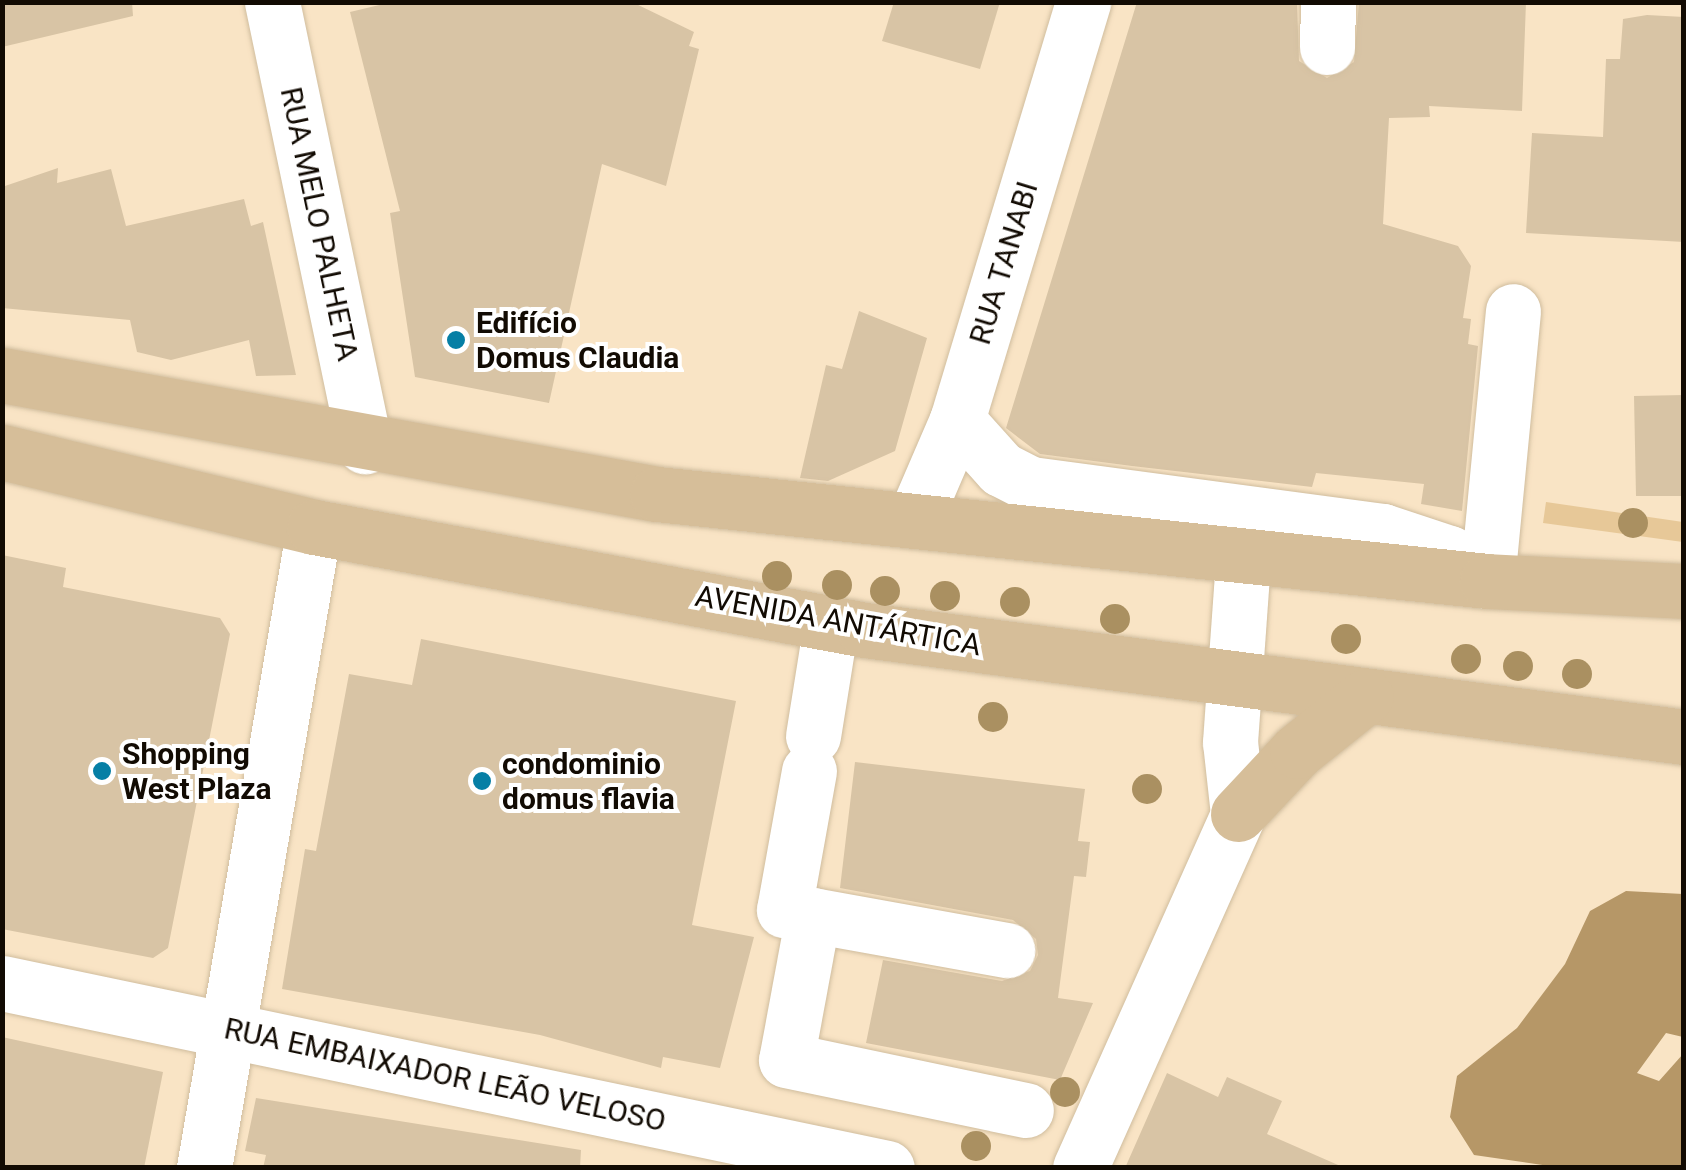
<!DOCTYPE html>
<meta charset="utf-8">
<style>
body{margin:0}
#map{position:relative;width:1686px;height:1170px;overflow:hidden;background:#f9e4c5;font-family:Roboto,sans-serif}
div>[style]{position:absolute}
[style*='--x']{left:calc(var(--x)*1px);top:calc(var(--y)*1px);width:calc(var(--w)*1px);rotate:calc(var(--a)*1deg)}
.green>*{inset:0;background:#e7c898}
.water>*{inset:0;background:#b69767}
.building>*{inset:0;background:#d8c4a5}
.roads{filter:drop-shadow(0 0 2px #d0bd9e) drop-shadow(0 0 2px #d0bd9e)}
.minor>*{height:55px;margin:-27.5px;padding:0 27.5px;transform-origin:27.5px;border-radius:27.5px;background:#fff}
.major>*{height:55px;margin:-27.5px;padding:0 27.5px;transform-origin:27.5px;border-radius:27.5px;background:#d6be99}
.trees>*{width:30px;height:30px;margin:-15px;border-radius:50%;background:#aa9061}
.dots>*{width:28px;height:28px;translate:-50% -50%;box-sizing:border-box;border:5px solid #fff;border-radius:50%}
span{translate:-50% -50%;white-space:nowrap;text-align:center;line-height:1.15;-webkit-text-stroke:8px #fff;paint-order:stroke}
.street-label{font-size:30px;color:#120b03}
.poi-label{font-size:30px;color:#120b03;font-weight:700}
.left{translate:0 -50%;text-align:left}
.frame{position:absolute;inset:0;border:5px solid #120b03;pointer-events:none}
</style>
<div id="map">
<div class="green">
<i style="clip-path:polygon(1546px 502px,1683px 522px,1683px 542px,1543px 523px)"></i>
</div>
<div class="water">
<i style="clip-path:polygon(1626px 891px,1683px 894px,1683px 1037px,1666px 1033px,1637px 1073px,1659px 1081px,1683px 1054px,1683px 1167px,1556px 1167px,1474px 1155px,1450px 1117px,1457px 1076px,1517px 1028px,1565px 964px,1590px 911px)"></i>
</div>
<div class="building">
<i style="clip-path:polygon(2px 2px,132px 2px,133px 16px,2px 47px)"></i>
<i style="clip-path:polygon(392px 2px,632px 2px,694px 32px,689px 46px,699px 49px,666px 186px,602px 164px,549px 403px,415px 377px,390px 213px,400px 211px,350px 12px)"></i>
<i style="clip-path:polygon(894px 2px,1000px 2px,980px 69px,882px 41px)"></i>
<i style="clip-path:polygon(1137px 2px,1297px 2px,1299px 61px,1327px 78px,1354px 62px,1359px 2px,1526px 2px,1522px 111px,1429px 106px,1430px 117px,1389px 118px,1383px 224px,1458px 246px,1471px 266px,1463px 318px,1471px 319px,1468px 344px,1478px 346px,1462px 511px,1421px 504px,1424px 484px,1316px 473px,1312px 487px,1132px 466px,1040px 454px,1006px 428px)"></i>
<i style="clip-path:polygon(1647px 15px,1684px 17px,1684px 242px,1526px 233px,1532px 133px,1603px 137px,1606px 59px,1620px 59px,1623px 19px)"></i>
<i style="clip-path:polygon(58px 168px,57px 183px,111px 169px,126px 226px,244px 199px,251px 226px,263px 222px,296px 375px,256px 376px,249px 340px,171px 360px,137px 352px,130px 320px,2px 308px,2px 187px)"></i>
<i style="clip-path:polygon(859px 311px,927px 338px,895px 451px,828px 481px,800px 478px,826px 365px,842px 369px)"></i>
<i style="clip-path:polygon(1684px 395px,1684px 496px,1636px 496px,1634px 396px)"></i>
<i style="clip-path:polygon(2px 555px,66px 568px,63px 587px,220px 618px,230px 634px,168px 948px,153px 958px,2px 929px)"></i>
<i style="clip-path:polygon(421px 639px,736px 701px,692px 925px,754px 937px,720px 1068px,663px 1057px,661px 1068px,540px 1035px,282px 989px,305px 849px,316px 851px,349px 674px,412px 685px)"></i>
<i style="clip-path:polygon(855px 762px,1085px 789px,1078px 841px,1090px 842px,1086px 877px,1074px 876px,1058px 998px,1093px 1003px,1060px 1080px,866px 1043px,883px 960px,1002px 981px,1030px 971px,1038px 955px,1036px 939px,1013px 920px,840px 888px)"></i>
<i style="clip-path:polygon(2px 1037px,163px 1072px,144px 1168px,2px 1168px)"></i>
<i style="clip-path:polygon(1167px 1073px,1218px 1097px,1227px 1077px,1282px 1101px,1267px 1134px,1345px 1168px,1125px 1168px)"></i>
<i style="clip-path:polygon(256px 1098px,581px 1150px,580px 1168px,263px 1168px,266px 1155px,245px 1151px)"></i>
</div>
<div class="roads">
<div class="minor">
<i style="--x:272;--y:2;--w:454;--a:78.2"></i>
<i style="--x:1327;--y:47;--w:45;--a:-88.7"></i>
<i style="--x:957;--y:420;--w:66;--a:48.1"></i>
<i style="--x:1001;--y:469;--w:34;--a:27"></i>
<i style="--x:1031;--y:484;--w:355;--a:7.6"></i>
<i style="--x:1383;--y:531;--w:70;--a:18.4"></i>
<i style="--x:1449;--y:553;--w:47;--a:36.4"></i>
<i style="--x:914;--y:520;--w:109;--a:-66.7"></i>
<i style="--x:957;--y:420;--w:437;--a:-73.2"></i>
<i style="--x:1487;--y:581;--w:271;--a:-84.5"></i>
<i style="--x:813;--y:736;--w:113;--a:-80.9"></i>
<i style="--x:809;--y:771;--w:141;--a:100.2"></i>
<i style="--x:784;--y:910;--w:227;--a:10.2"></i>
<i style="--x:813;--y:915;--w:147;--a:100.5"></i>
<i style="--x:786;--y:1060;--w:245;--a:11.8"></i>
<i style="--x:2;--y:983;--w:904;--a:11.81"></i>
<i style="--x:204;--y:1168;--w:650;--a:-80.26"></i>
<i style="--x:1080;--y:1168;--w:388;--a:-65.9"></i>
<i style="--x:1238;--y:814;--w:72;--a:-96.3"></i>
<i style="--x:1230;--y:742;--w:194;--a:-85.9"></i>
</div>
<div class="major">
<i style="--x:2;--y:375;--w:666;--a:10.3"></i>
<i style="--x:657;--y:494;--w:835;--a:5.98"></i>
<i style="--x:1487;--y:581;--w:197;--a:2.9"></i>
<i style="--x:2;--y:452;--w:321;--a:13.5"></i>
<i style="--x:314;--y:527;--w:561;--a:10.59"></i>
<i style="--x:865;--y:630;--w:826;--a:7.44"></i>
<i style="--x:1238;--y:814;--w:86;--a:-46.9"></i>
<i style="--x:1297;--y:751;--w:88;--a:-38.6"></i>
</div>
</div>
<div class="trees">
<i style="left:1633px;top:523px"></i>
<i style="left:777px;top:576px"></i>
<i style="left:837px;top:585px"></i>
<i style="left:885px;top:591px"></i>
<i style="left:945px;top:596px"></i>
<i style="left:1015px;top:602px"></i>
<i style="left:1115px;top:619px"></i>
<i style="left:1346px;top:639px"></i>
<i style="left:1466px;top:659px"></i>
<i style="left:1518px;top:666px"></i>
<i style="left:1577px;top:674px"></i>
<i style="left:993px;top:717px"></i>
<i style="left:1147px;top:789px"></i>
<i style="left:1065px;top:1092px"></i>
<i style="left:976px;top:1146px"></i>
</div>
<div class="dots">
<i style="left:456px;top:340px;background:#067fa5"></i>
<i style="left:102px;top:771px;background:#067fa5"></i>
<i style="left:482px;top:781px;background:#067fa5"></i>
</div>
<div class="street-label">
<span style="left:319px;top:224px;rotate:78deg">RUA MELO PALHETA</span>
<span style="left:1004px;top:263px;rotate:-73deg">RUA TANABI</span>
<span style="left:838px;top:621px;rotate:10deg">AVENIDA ANTÁRTICA</span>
<span style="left:445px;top:1075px;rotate:12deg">RUA EMBAIXADOR LEÃO VELOSO</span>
</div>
<div class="poi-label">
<span class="left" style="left:476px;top:340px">Edifício<br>Domus Claudia</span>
<span class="left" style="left:122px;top:771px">Shopping<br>West Plaza</span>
<span class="left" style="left:502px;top:781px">condominio<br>domus flavia</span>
</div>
<div class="frame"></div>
</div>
